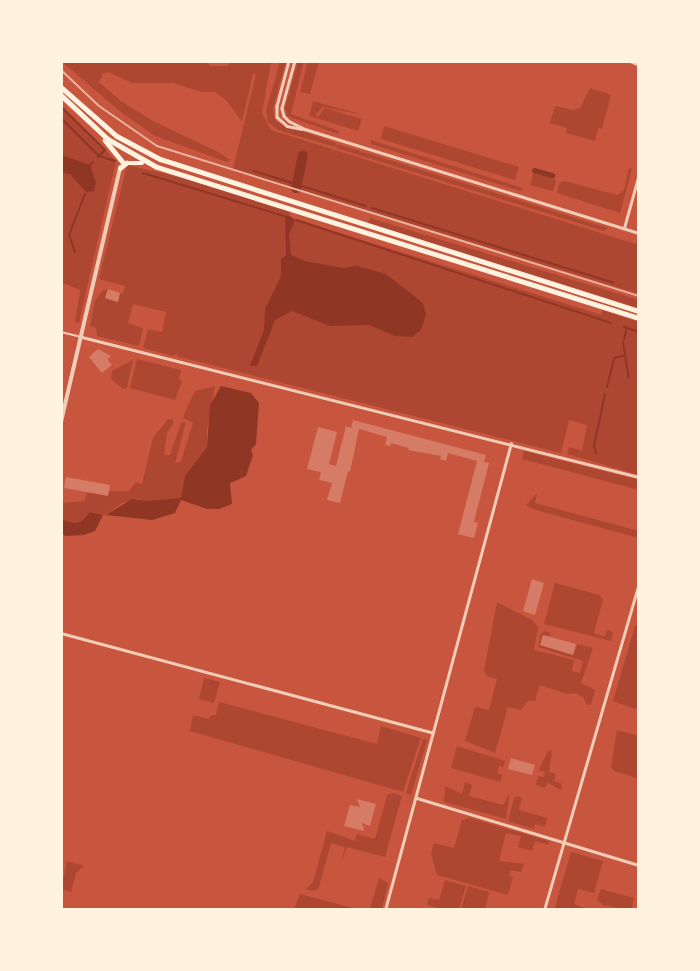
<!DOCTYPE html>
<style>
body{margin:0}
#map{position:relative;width:700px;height:971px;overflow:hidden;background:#c8553d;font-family:"Sofia Sans Condensed",sans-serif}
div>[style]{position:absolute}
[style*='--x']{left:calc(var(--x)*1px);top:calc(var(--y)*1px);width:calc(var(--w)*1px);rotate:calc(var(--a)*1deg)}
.green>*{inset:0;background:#ae4732}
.water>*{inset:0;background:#8f3625}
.stream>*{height:2px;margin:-1px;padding:0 1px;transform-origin:1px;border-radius:1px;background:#8f3625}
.canal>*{height:5px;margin:-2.5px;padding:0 2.5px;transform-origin:2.5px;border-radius:2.5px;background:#8f3625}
.river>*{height:10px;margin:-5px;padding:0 5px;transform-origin:5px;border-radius:5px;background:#8f3625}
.building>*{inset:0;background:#d67c66}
.service>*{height:2px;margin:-1px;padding:0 1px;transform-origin:1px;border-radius:1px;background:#f1ccb7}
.minor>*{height:2.5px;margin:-1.25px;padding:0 1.25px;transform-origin:1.25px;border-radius:1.25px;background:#f1ccb7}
.tertiary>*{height:3.5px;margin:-1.75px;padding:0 1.75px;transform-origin:1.75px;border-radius:1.75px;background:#f1ccb7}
.primary>*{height:4.5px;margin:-2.25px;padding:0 2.25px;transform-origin:2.25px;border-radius:2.25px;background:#fff3e0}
.tram>*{height:2px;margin:-1px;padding:0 1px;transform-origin:1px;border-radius:1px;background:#e9b49f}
span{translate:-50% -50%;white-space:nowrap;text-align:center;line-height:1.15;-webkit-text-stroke:6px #fff3e0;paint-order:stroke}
.frame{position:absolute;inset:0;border:63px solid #fff3e0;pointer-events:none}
</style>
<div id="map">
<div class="green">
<i style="clip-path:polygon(61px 61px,204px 61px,211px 66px,227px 66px,232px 61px,271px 61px,262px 113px,271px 130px,639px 245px,639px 294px,233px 169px,256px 74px,253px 74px,242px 122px,227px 101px,215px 92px,201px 92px,173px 83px,132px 83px,108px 72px,103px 73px,99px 82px,121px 101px,153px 121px,218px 152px,230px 160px,227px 162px,155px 136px,122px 113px)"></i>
<i style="clip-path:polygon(280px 61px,286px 61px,273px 109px,276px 122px,336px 143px,335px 147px,278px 130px,268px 122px,266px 111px)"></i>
<i style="clip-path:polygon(298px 61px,304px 61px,291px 114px,339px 131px,338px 134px,287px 116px,285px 108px)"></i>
<i style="clip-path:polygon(308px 61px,319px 61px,310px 94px,300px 92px)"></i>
<i style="clip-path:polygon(590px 88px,611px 95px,602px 129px,598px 128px,595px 141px,566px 133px,567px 128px,550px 123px,555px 106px,574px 110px,580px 108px)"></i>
<i style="clip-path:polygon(313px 101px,363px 115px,323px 107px,315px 115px,318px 117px,325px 108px,362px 119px,358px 131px,309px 116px)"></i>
<i style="clip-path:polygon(61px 104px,116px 161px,79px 323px,75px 322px,80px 290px,61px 282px)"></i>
<i style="clip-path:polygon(384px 126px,519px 167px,515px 180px,381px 139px)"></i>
<i style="clip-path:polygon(371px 140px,523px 188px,520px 191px,371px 144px)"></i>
<i style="clip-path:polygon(337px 144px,380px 157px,608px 228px,604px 231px,336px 148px)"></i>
<i style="clip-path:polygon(127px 165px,184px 178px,290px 211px,289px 217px,602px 315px,602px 310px,639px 322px,639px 475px,567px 454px,569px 447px,582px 451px,587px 425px,569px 420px,561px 453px,176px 356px,179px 352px,173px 356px,143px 348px,148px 329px,162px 332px,166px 312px,133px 304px,128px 323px,143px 328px,139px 346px,97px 336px,96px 328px,90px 326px,95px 301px,102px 291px,108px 289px,105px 298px,117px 302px,120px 293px,123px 294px,125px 286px,99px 279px)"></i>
<i style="clip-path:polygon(629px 168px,632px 169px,620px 213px,557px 193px,560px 182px,565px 181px,617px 195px,624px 190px)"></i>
<i style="clip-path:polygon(534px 171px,556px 180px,553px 191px,530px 185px)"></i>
<i style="clip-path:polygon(370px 218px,639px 300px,639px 308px,368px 223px)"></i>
<i style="clip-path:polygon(137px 359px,181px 370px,179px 379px,182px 381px,175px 400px,130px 388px)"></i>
<i style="clip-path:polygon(133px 360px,127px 388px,123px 389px,111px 379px,112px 371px)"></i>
<i style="clip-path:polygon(215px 386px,207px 429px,207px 447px,185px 476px,181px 499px,146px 501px,138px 499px,122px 503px,106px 515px,90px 512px,81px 522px,74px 523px,61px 519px,62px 503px,84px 501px,88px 492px,129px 491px,136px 482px,142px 484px,153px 438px,168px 419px,173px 420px,173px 424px,167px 433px,164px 455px,170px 455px,181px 423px,186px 422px,175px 463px,181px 461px,193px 423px,183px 418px,188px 405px,195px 391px)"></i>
<i style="clip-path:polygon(524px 451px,639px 480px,639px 490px,522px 459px)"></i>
<i style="clip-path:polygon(537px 493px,535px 503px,639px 531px,639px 538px,532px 509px,526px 505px)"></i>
<i style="clip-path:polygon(555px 583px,600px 595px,603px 600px,594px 633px,605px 637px,607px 630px,613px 632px,611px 641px,544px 624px)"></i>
<i style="clip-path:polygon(497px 602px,532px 620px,538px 627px,534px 650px,574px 660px,572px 671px,580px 673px,583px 661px,538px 647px,541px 634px,545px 631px,550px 633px,549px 637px,543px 635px,540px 645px,573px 655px,578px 644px,593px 648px,581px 683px,595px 690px,591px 705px,586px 704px,584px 698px,576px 693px,567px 694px,540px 685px,535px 701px,528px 701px,521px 710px,508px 707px,495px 753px,465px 741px,475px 707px,489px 710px,497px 679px,487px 676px,484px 670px)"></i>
<i style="clip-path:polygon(639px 625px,639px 706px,635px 709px,613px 701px,635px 626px)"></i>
<i style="clip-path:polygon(204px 678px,220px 682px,214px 703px,199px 699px)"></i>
<i style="clip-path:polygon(219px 702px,377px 744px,381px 726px,421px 738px,403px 792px,190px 731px,193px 715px,209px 719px,211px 715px,216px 715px)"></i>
<i style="clip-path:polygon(617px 730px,639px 736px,637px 778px,614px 771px,611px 767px)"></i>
<i style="clip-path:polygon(423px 739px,427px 740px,411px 795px,406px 793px)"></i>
<i style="clip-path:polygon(457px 746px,505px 761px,503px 767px,499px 766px,497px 773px,502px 775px,500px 782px,451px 768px)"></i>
<i style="clip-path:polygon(552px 750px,549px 772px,556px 774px,554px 781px,562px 784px,561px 790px,548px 783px,544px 788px,536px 785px,538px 776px,544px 777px,545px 772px,539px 770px,548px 751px)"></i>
<i style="clip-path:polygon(465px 782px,472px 785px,469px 796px,503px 805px,510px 793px,506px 819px,444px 802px,445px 786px,462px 794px)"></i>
<i style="clip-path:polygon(393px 793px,402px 796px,385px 857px,347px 847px,342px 861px,345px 847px,331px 843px,319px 887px,315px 891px,306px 889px,313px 882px,327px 831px,355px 841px,357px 834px,375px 839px,387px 795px)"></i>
<i style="clip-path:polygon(518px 796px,522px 798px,519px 810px,547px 818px,545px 827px,535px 824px,534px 829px,508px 821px,514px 798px)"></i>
<i style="clip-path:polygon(470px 818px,549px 841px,548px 845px,535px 841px,532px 851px,518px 847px,521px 836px,506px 833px,499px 861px,524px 864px,521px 872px,511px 870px,509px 876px,513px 877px,508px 895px,437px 875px,431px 853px,434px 843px,454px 848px,462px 820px)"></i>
<i style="clip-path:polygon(571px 852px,603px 861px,594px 893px,578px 889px,574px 904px,589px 910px,554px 910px)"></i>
<i style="clip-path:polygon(67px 861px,84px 866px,76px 873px,71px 892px,61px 889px)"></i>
<i style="clip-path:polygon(379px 878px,388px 883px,382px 909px,377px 910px,370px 908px)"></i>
<i style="clip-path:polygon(445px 880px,466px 886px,459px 909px,446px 910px,427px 905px,429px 898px,439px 900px)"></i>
<i style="clip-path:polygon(468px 886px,489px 892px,485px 910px,461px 910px)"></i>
<i style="clip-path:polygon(601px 889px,634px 898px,631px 910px,603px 905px,597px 900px)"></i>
<i style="clip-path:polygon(300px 894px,360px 910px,294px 910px)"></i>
</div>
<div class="water">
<i style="clip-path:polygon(61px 155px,90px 165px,96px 182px,94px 191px,86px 192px,70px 174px,61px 172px)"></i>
<i style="clip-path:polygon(288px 215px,295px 220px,289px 234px,291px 255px,305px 261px,343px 268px,357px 266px,386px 274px,423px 303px,426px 314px,421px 330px,412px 337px,395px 336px,369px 325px,330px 326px,292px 311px,275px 320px,257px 366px,250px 366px,264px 330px,265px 309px,281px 276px,281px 259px,286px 255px,285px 217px)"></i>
<i style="clip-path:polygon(221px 386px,251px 393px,259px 403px,256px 444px,251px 450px,253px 455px,246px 476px,230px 483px,232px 504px,219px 509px,207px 509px,181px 500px,175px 513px,152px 520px,106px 515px,132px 499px,147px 501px,181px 498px,185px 476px,207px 447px,210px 405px)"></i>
<i style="clip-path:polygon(90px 512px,103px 515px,95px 531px,84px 535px,65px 536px,61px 532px,61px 519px,74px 523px,81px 522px)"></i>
</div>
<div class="stream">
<i style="--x:61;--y:107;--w:62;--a:44.3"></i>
<i style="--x:105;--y:150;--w:10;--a:135"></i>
<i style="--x:61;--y:118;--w:54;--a:45"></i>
<i style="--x:99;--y:156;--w:17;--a:17"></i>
<i style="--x:90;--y:165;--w:4;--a:-45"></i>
<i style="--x:254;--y:171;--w:117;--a:17.4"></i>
<i style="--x:143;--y:173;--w:151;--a:17"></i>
<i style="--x:372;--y:208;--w:253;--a:17.2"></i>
<i style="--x:296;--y:220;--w:331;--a:18.1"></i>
<i style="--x:75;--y:252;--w:18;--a:-109"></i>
<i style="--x:69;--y:235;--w:44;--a:-68.7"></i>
<i style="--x:624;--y:327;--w:16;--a:18"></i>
<i style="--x:624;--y:339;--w:9;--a:-77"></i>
<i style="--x:623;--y:342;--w:36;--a:81"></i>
<i style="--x:607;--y:387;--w:30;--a:-76"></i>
<i style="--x:614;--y:358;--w:11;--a:-15"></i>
<i style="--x:596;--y:453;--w:7;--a:-106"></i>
<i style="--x:594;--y:446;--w:53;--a:-78.1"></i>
</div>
<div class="canal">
<i style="--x:534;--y:170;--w:19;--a:16"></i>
</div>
<div class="river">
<i style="--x:296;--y:188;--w:33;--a:-78"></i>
</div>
<div class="building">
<i style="clip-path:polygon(108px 289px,120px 293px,118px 302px,105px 298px)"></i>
<i style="clip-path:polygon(98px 349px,111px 356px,107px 359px,112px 365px,102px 373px,89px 357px)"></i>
<i style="clip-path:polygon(353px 420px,486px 455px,484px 462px,489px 463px,474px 522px,478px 523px,474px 538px,458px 534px,477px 461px,448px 453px,446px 461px,440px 459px,441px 456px,408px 450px,409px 448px,391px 443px,390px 446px,385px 445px,387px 437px,359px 429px,350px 472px,348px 471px,340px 503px,327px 500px,332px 483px,319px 480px,321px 472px,307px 469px,318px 427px,337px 432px,329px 464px,336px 466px,346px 426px,351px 428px)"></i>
<i style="clip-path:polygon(66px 477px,110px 485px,108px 496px,64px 488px)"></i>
<i style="clip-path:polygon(532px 579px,544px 583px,535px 615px,523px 611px)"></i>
<i style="clip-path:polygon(543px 635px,576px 644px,573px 655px,540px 645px)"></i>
<i style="clip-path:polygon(511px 758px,535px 765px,532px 775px,508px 769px)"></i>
<i style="clip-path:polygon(357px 799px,376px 804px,370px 826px,362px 823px,364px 831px,344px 826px,350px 805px,360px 807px)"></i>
</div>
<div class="service">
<i style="--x:61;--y:332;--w:21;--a:14"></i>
</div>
<div class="minor">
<i style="--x:289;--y:61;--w:47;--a:104.9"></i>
<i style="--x:277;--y:106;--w:11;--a:90"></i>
<i style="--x:277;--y:117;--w:13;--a:42"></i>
<i style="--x:287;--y:126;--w:15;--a:11"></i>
<i style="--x:295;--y:61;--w:49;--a:105.5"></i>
<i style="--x:282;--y:108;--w:8;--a:76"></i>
<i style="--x:284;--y:116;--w:7;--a:45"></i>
<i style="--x:289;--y:121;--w:18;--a:27"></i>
<i style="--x:305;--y:129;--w:350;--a:17.3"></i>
<i style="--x:630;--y:61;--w:10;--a:24"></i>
<i style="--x:624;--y:228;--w:56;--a:-74.5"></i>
<i style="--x:82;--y:337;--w:574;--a:14.11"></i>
<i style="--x:61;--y:633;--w:385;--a:15"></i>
<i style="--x:417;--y:798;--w:232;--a:16.8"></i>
<i style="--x:385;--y:910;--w:483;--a:-74.9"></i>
<i style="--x:544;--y:910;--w:341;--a:-73.8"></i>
</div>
<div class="tertiary">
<i style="--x:61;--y:422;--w:261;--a:-76.9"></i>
</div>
<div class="primary">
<i style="--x:61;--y:87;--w:74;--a:41.2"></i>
<i style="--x:117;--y:136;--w:49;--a:28.1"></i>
<i style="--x:160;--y:159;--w:503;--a:17.61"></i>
<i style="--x:61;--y:95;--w:64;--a:43.1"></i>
<i style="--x:108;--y:139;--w:56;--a:29.7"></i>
<i style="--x:157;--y:167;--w:505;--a:17.39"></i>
<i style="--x:105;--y:140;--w:27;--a:51"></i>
<i style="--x:120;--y:168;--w:8;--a:-40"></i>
<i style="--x:126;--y:163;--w:16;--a:0"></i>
</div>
<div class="tram">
<i style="--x:61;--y:70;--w:52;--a:43.5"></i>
<i style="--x:99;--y:106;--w:70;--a:34.6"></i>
<i style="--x:157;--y:146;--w:505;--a:17.29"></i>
</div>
<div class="frame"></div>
</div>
